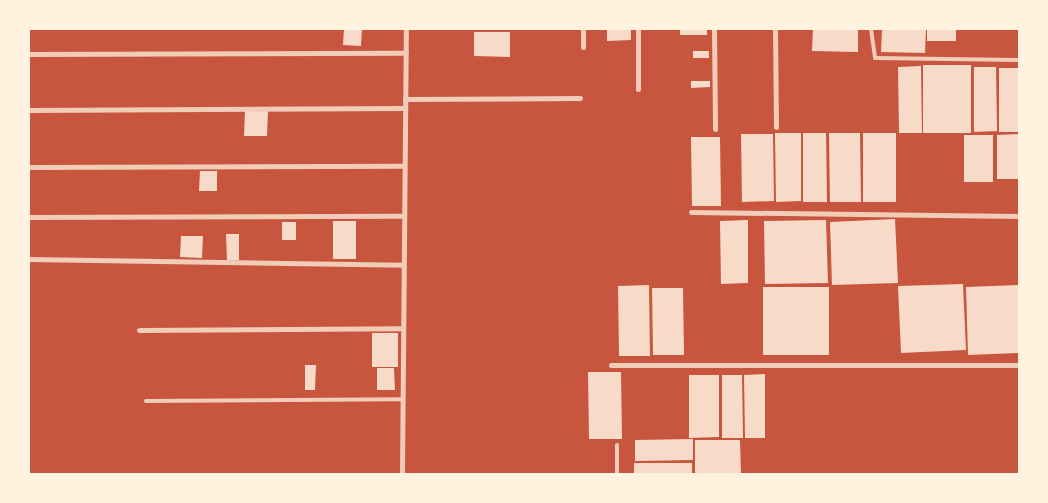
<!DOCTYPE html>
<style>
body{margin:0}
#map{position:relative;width:1048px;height:503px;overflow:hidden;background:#c8553d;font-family:Arial,sans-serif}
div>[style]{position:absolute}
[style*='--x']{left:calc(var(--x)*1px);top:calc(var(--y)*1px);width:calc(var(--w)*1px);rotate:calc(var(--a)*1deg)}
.building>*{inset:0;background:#f7dbc8}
.service>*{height:4px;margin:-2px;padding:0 2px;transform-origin:2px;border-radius:2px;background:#f1ccb7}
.minor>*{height:5px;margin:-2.5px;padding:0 2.5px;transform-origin:2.5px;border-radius:2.5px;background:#f1ccb7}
span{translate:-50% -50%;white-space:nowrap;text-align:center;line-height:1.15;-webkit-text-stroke:5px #fff3e0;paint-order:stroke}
.frame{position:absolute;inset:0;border:30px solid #fff3e0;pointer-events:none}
</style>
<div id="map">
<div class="building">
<i style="clip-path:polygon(344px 29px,362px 29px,361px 46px,343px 45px)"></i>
<i style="clip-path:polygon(607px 29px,631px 29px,631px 40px,607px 41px)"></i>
<i style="clip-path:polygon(680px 29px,707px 29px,707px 35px,680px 35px)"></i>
<i style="clip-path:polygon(813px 29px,858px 29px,858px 52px,812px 51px)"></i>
<i style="clip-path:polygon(882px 29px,926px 29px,925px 53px,881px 52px)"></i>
<i style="clip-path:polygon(927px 29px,956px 29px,956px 41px,927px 41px)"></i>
<i style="clip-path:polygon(474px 32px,510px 32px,510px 57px,474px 56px)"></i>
<i style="clip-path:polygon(693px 51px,709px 51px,709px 58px,693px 58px)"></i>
<i style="clip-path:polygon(923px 65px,971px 65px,971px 133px,923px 133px)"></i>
<i style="clip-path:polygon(921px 66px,922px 133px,899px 133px,898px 67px)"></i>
<i style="clip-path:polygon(974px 67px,996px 67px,997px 131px,974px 132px)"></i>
<i style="clip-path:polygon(999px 68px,1019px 68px,1019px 132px,999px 132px)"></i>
<i style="clip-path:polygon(691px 81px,710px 81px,710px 87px,691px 88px)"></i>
<i style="clip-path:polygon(245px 110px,268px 110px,267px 136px,244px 136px)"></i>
<i style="clip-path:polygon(775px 133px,801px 133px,801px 201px,776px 202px)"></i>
<i style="clip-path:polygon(803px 133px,826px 133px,827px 202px,803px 202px)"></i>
<i style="clip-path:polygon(829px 133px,860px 133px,861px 202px,830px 202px)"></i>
<i style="clip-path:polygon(863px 133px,896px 133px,896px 202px,863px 202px)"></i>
<i style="clip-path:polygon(741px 134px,773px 134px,774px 201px,742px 202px)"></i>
<i style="clip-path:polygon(1019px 134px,1019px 179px,997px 179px,997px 135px)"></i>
<i style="clip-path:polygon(964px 135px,993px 135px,993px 182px,964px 182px)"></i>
<i style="clip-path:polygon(691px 137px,720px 137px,721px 206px,692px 206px)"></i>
<i style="clip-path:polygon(200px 171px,217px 171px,217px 191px,199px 191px)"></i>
<i style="clip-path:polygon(895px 219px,898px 283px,832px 285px,830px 222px)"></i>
<i style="clip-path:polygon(748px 220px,748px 283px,721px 284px,720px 221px)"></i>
<i style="clip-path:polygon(826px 220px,828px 283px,765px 284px,764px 221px)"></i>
<i style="clip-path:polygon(333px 221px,356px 221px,356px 259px,333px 259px)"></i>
<i style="clip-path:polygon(282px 222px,296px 222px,296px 240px,282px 240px)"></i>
<i style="clip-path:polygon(226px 234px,239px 234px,239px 260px,227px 260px)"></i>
<i style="clip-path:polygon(181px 236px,203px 236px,202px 258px,180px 257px)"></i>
<i style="clip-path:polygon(963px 284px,966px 350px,901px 353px,898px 286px)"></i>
<i style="clip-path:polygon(649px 285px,650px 356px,619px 356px,618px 286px)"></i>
<i style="clip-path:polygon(1019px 285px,1019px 353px,968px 355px,966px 287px)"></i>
<i style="clip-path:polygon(763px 287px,829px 287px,829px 355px,763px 355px)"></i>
<i style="clip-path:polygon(652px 288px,683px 288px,684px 355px,653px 355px)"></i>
<i style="clip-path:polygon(372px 333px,398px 333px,398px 367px,372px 367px)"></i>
<i style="clip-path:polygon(305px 365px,316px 365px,315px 390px,305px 390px)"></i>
<i style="clip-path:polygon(377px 368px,394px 368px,395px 390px,377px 390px)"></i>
<i style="clip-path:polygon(588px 372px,621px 372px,622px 439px,589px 439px)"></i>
<i style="clip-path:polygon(765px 374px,765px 438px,745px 438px,744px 375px)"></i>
<i style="clip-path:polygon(689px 375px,719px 375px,719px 437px,689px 438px)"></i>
<i style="clip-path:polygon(722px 375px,742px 375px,743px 438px,722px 438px)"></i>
<i style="clip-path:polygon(693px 439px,693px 460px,635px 461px,635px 440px)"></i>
<i style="clip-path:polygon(695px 440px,740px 440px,741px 474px,695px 474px)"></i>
<i style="clip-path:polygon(634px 463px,692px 463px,692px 474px,634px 474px)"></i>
</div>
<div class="service">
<i style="--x:871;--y:29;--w:29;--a:82"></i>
<i style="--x:875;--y:58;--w:144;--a:0.8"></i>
<i style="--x:146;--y:401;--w:256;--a:-0.4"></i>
<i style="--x:617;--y:474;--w:29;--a:-90"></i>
</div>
<div class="minor">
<i style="--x:583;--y:29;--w:18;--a:90"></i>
<i style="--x:638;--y:29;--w:60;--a:90"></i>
<i style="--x:714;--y:29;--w:100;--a:89.4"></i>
<i style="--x:775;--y:29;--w:98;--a:89.4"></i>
<i style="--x:29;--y:54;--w:377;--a:-0.2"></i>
<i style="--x:405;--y:99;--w:175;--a:-0.3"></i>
<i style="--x:29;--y:110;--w:376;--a:-0.3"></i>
<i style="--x:29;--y:167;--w:375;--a:-0.2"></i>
<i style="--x:691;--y:212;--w:328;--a:0.7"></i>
<i style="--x:29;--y:217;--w:374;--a:-0.2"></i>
<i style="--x:29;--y:259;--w:374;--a:0.9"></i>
<i style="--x:139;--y:330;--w:263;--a:-0.4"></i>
<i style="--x:611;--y:365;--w:408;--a:0"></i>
<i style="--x:402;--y:474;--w:445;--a:-89.5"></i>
</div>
<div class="frame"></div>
</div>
